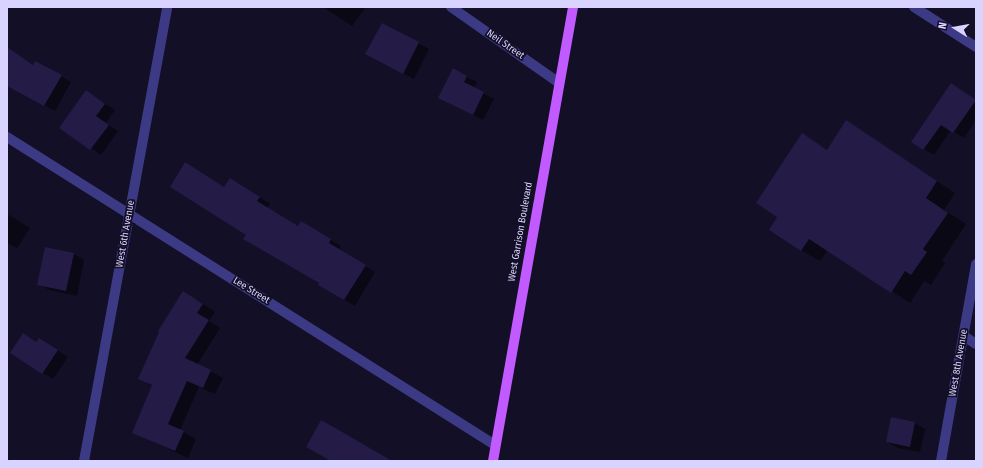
<!DOCTYPE html>
<style>
body{margin:0}
#map{position:relative;width:983px;height:468px;overflow:hidden;background:#130f26;font-family:"Fira Sans Condensed",sans-serif}
div>[style]{position:absolute}
[style*='--x']{left:calc(var(--x)*1px);top:calc(var(--y)*1px);width:calc(var(--w)*1px);rotate:calc(var(--a)*1deg)}
.shadow>*{inset:0;background:#0007}
.building>*{inset:0;background:#241b47}
.minor>*{height:10px;margin:-5px;padding:0 5px;transform-origin:5px;border-radius:5px;background:#3d3a85}
.major>*{height:10px;margin:-5px;padding:0 5px;transform-origin:5px;border-radius:5px;background:#c25bff}
span{translate:-50% -50%;white-space:nowrap;text-align:center;line-height:1.15;-webkit-text-stroke:3.5px #130f26;paint-order:stroke}
.street-label{font-size:10px;color:#d9d4ff}
.frame{position:absolute;inset:0;border:8px solid #d9d4ff;pointer-events:none}
.north{position:absolute;left:935px;top:8px;width:40px;height:40px;-webkit-text-stroke:3px #130f26;paint-order:stroke;rotate:281deg;font-size:11px;font-weight:700;line-height:16px;text-align:center;color:#d9d4ff}
.north::after{content:'';display:block;margin:auto;width:14px;height:18px;background:#d9d4ff;clip-path:polygon(50% 0,100% 100%,50% 72%,0 100%)}
</style>
<div id="map">
<div class="shadow">
<i style="clip-path:polygon(323px 7px,364px 7px,365px 8px,352px 26px)"></i>
<i style="clip-path:polygon(382px 24px,429px 49px,414px 79px,377px 60px)"></i>
<i style="clip-path:polygon(7px 48px,34px 66px,36px 62px,71px 82px,55px 111px,7px 85px)"></i>
<i style="clip-path:polygon(453px 70px,477px 82px,474px 88px,494px 99px,483px 120px,440px 98px)"></i>
<i style="clip-path:polygon(962px 91px,976px 100px,976px 120px,964px 138px,951px 130px,934px 155px,913px 142px)"></i>
<i style="clip-path:polygon(86px 92px,115px 110px,106px 123px,118px 131px,101px 155px,61px 127px)"></i>
<i style="clip-path:polygon(846px 122px,955px 193px,944px 210px,966px 224px,942px 261px,945px 263px,931px 285px,924px 281px,910px 303px,828px 250px,820px 261px,801px 250px,778px 217px,802px 135px,828px 150px)"></i>
<i style="clip-path:polygon(231px 179px,270px 204px,267px 208px,299px 227px,311px 229px,341px 246px,339px 250px,375px 272px,355px 306px,320px 285px,321px 283px,247px 234px,225px 188px)"></i>
<i style="clip-path:polygon(7px 214px,30px 228px,17px 248px,7px 243px)"></i>
<i style="clip-path:polygon(74px 254px,84px 260px,77px 296px,49px 290px,38px 284px)"></i>
<i style="clip-path:polygon(196px 299px,215px 312px,209px 321px,220px 328px,197px 365px,223px 378px,215px 394px,199px 387px,180px 430px,196px 439px,188px 458px,133px 432px,153px 386px,139px 378px)"></i>
<i style="clip-path:polygon(40px 339px,68px 357px,53px 379px,11px 353px,37px 343px)"></i>
<i style="clip-path:polygon(892px 418px,915px 423px,925px 429px,920px 452px,898px 448px,887px 442px)"></i>
<i style="clip-path:polygon(7px 459px,16px 461px,7px 461px)"></i>
</div>
<div class="building">
<i style="clip-path:polygon(382px 23px,419px 42px,403px 74px,365px 54px)"></i>
<i style="clip-path:polygon(7px 47px,33px 65px,35px 61px,62px 75px,44px 106px,7px 86px)"></i>
<i style="clip-path:polygon(453px 68px,467px 76px,464px 82px,484px 92px,473px 115px,438px 98px)"></i>
<i style="clip-path:polygon(951px 83px,976px 100px,953px 133px,941px 125px,923px 150px,911px 142px)"></i>
<i style="clip-path:polygon(86px 90px,105px 104px,96px 116px,109px 125px,90px 150px,59px 128px)"></i>
<i style="clip-path:polygon(846px 120px,937px 181px,926px 198px,948px 213px,923px 249px,927px 252px,911px 275px,905px 271px,891px 293px,809px 239px,801px 251px,769px 230px,777px 217px,756px 203px,802px 133px,827px 150px)"></i>
<i style="clip-path:polygon(185px 162px,224px 187px,230px 178px,260px 197px,257px 201px,298px 226px,301px 221px,331px 239px,329px 243px,366px 265px,344px 300px,318px 285px,319px 283px,243px 239px,246px 235px,170px 187px)"></i>
<i style="clip-path:polygon(45px 247px,74px 253px,66px 291px,37px 285px)"></i>
<i style="clip-path:polygon(183px 291px,203px 304px,197px 313px,209px 320px,185px 358px,211px 370px,203px 388px,187px 381px,171px 417px,168px 424px,184px 431px,175px 451px,132px 433px,152px 385px,138px 379px,159px 332px,158px 331px)"></i>
<i style="clip-path:polygon(23px 333px,36px 342px,39px 338px,58px 350px,42px 374px,10px 353px)"></i>
<i style="clip-path:polygon(891px 417px,915px 422px,910px 447px,886px 442px)"></i>
<i style="clip-path:polygon(321px 420px,344px 433px,392px 461px,331px 461px,306px 447px)"></i>
</div>
<div class="minor">
<i style="--x:451;--y:7;--w:132;--a:35.1"></i>
<i style="--x:914;--y:7;--w:74;--a:32.8"></i>
<i style="--x:7;--y:137;--w:577;--a:32.26"></i>
<i style="--x:964;--y:336;--w:14;--a:34"></i>
<i style="--x:84;--y:461;--w:462;--a:-79.6"></i>
<i style="--x:941;--y:461;--w:200;--a:-79.9"></i>
</div>
<div class="major">
<i style="--x:493;--y:461;--w:461;--a:-80"></i>
</div>
<div class="street-label">
<span style="left:505px;top:45px;rotate:35deg">Neil Street</span>
<span style="left:521px;top:232px;rotate:-80deg">West Garrison Boulevard</span>
<span style="left:126px;top:234px;rotate:-80deg">West 6th Avenue</span>
<span style="left:251px;top:291px;rotate:32deg">Lee Street</span>
<span style="left:959px;top:363px;rotate:-80deg">West 8th Avenue</span>
</div>
<div class="frame"></div>
<div class="north">N</div>
</div>
